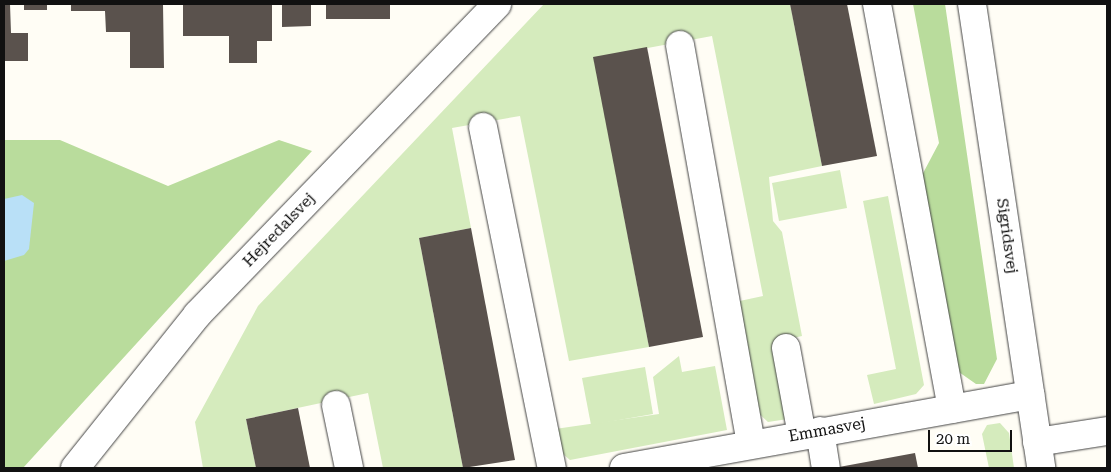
<!DOCTYPE html>
<style>
body{margin:0}
#map{position:relative;width:1111px;height:472px;overflow:hidden;background:#fffdf5;font-family:"Roboto Serif",serif}
div>[style]{position:absolute}
[style*='--x']{left:calc(var(--x)*1px);top:calc(var(--y)*1px);width:calc(var(--w)*1px);rotate:calc(var(--a)*1deg)}
.green>*{inset:0;background:#d5ebbd}
.forest>*{inset:0;background:#b9dc9c}
.water>*{inset:0;background:#b9e0f7}
.building>*{inset:0;background:#5a524d}
.roads{filter:drop-shadow(0 0 1px #444) drop-shadow(0 0 1px #444)}
.minor>*{height:28px;margin:-14px;padding:0 14px;transform-origin:14px;border-radius:14px;background:#fff}
span{translate:-50% -50%;white-space:nowrap;text-align:center;line-height:1.15;-webkit-text-stroke:5px #fff;paint-order:stroke}
.street-label{font-size:16px;color:#111}
.frame{position:absolute;inset:0;border:5px solid #111;pointer-events:none}
.scale{position:absolute;left:928px;top:430px;width:84px;height:22px;box-sizing:border-box;border:2px solid #111;border-top:0;padding-left:6px;font-size:15px;line-height:18px;white-space:nowrap;color:#111;-webkit-text-stroke:4px #fff;paint-order:stroke}
</style>
<div id="map">
<div class="green">
<i style="clip-path:polygon(544px 4px,790px 4px,822px 166px,769px 177px,773px 221px,782px 232px,802px 336px,776px 342px,788px 419px,768px 422px,755px 410px,735px 302px,763px 296px,712px 36px,594px 58px,649px 347px,569px 361px,520px 116px,452px 128px,471px 228px,419px 238px,463px 468px,383px 468px,368px 393px,246px 419px,256px 468px,203px 468px,195px 422px,258px 306px)"></i>
<i style="clip-path:polygon(840px 170px,847px 208px,779px 221px,772px 183px)"></i>
<i style="clip-path:polygon(888px 196px,924px 385px,916px 394px,874px 404px,867px 375px,896px 369px,863px 201px)"></i>
<i style="clip-path:polygon(679px 356px,682px 372px,715px 366px,727px 430px,570px 460px,558px 450px,555px 429px,659px 414px,653px 377px)"></i>
<i style="clip-path:polygon(645px 367px,653px 414px,591px 425px,582px 378px)"></i>
<i style="clip-path:polygon(1000px 423px,1009px 433px,1014px 468px,989px 468px,982px 434px,987px 425px)"></i>
</div>
<div class="forest">
<i style="clip-path:polygon(913px 4px,945px 4px,997px 359px,984px 384px,976px 384px,956px 370px,921px 177px,939px 143px)"></i>
<i style="clip-path:polygon(4px 140px,60px 140px,168px 186px,279px 140px,312px 151px,23px 468px,4px 468px)"></i>
</div>
<div class="water">
<i style="clip-path:polygon(22px 195px,34px 203px,29px 249px,24px 255px,4px 261px,4px 199px)"></i>
</div>
<div class="building">
<i style="clip-path:polygon(4px 4px,10px 4px,11px 33px,28px 33px,28px 61px,4px 61px)"></i>
<i style="clip-path:polygon(24px 4px,47px 4px,47px 10px,24px 10px)"></i>
<i style="clip-path:polygon(71px 4px,163px 4px,164px 68px,130px 68px,130px 32px,106px 32px,105px 11px,71px 11px)"></i>
<i style="clip-path:polygon(183px 4px,272px 4px,272px 41px,257px 41px,257px 63px,229px 63px,229px 36px,183px 36px)"></i>
<i style="clip-path:polygon(282px 4px,311px 4px,311px 26px,282px 27px)"></i>
<i style="clip-path:polygon(326px 4px,390px 4px,390px 19px,326px 19px)"></i>
<i style="clip-path:polygon(790px 4px,847px 4px,877px 156px,822px 166px)"></i>
<i style="clip-path:polygon(647px 47px,703px 337px,649px 347px,593px 57px)"></i>
<i style="clip-path:polygon(471px 228px,515px 460px,463px 468px,419px 238px)"></i>
<i style="clip-path:polygon(298px 408px,310px 468px,256px 468px,246px 419px)"></i>
<i style="clip-path:polygon(915px 453px,918px 468px,839px 468px,839px 467px)"></i>
</div>
<div class="roads">
<div class="minor">
<i style="--x:877;--y:4;--w:412;--a:79.5"></i>
<i style="--x:972;--y:4;--w:469;--a:81.5"></i>
<i style="--x:680;--y:45;--w:404;--a:79.9"></i>
<i style="--x:483;--y:127;--w:348;--a:78.6"></i>
<i style="--x:786;--y:348;--w:88;--a:79.6"></i>
<i style="--x:336;--y:405;--w:64;--a:78.3"></i>
<i style="--x:820;--y:431;--w:37;--a:81"></i>
<i style="--x:1037;--y:442;--w:71;--a:-8.9"></i>
<i style="--x:75;--y:468;--w:196;--a:-51.4"></i>
<i style="--x:197;--y:315;--w:432;--a:-46"></i>
<i style="--x:624;--y:468;--w:413;--a:-10.2"></i>
</div>
</div>
<div class="street-label">
<span style="left:279px;top:230px;rotate:-46deg">Hejredalsvej</span>
<span style="left:1007px;top:236px;rotate:82deg">Sigridsvej</span>
<span style="left:827px;top:430px;rotate:-10deg">Emmasvej</span>
</div>
<div class="frame"></div>
<div class="scale">20 m</div>
</div>
